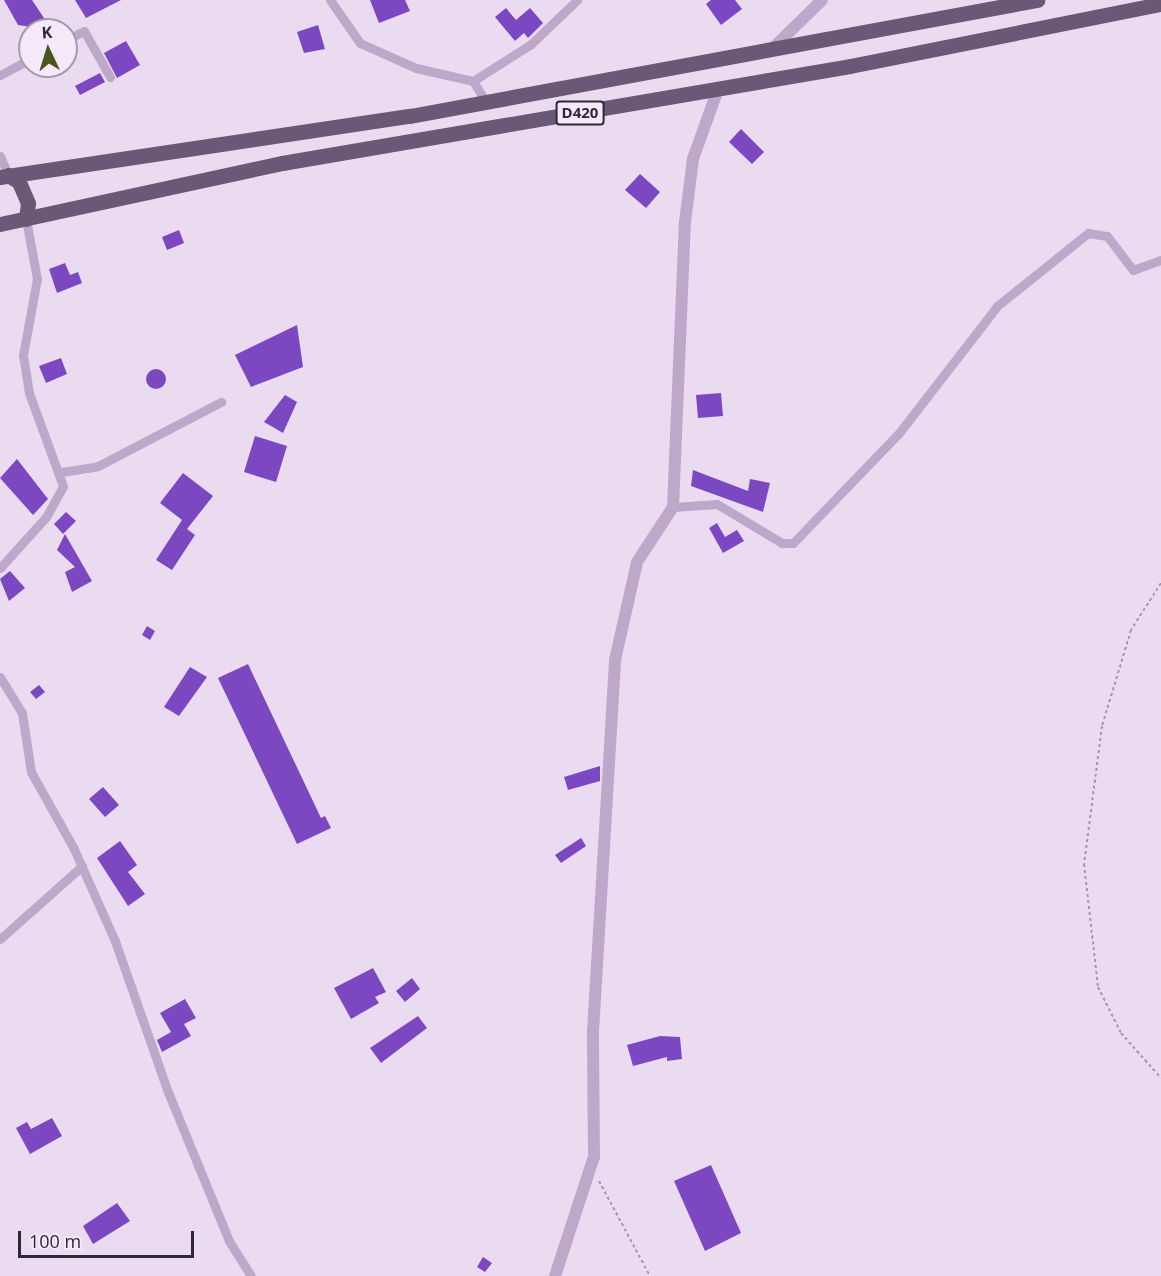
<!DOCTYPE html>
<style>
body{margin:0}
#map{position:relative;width:1161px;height:1276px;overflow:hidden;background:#ebdbf1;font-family:"Open Sans",sans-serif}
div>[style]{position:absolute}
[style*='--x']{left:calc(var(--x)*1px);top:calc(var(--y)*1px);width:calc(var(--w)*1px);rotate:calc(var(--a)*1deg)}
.building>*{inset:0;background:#7c48c2}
.round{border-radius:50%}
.path>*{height:2px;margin-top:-1px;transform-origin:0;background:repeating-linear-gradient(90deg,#a792b4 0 3px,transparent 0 6px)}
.minor>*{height:9px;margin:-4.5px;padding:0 4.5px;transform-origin:4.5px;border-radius:4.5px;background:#bda8c9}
.tertiary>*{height:12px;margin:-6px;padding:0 6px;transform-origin:6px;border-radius:6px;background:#bda8c9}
.primary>*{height:15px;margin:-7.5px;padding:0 7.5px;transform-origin:7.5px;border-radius:7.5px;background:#695977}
span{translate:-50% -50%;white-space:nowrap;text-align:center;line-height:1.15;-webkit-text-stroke:6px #f4e8f9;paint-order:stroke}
.shield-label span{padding:2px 4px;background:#f4e8f9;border:2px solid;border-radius:4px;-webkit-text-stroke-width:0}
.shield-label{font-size:15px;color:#2f2836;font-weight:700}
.north{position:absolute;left:18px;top:18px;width:60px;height:60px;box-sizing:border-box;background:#f4e8f9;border:2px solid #a59bab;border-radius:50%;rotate:356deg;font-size:16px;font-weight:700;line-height:24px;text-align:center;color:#2f2836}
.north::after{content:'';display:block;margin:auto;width:21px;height:27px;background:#48561f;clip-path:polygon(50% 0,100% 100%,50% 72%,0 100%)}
.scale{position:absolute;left:18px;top:1231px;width:176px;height:27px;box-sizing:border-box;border:3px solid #2f2836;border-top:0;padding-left:8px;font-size:18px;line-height:21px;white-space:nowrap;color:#2f2836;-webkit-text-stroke:4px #f4e8f9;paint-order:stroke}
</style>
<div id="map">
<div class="building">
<i style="clip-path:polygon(4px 0,32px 0,52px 30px,18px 25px)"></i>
<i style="clip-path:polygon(75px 0,121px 0,86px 18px)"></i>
<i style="clip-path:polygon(370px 0,405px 0,410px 11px,379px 23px)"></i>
<i style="clip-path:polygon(711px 0,735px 0,742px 9px,721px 25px,706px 4px)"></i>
<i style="clip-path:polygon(506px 8px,516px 20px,530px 8px,543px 23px,528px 38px,524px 33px,515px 41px,495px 17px)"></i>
<i style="clip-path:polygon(318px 25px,325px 49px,304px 53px,297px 32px)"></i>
<i style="clip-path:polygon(126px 41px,140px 65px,117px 78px,104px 53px)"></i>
<i style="clip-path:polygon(100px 73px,105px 82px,80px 95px,75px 86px)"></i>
<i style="clip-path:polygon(741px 129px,764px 152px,752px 164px,729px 142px)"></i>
<i style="clip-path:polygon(640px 174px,660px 192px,646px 208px,625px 190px)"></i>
<i style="clip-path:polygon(179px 230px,184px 243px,167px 250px,162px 237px)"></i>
<i style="clip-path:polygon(65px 263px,70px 275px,78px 272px,82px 283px,57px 293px,49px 269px)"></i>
<i style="clip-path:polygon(297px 325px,303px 367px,251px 387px,235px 355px)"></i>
<i style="clip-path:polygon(61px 358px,67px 374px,46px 383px,39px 366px)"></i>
<i class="round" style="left:146px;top:369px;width:20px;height:20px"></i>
<i style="clip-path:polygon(721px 393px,723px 416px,698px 418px,696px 395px)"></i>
<i style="clip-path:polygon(285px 395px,297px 402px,283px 433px,264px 422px)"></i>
<i style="clip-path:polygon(255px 436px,287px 446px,276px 482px,244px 472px)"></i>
<i style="clip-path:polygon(17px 459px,48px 499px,33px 515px,0 478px)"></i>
<i style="clip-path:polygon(693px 470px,748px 491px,750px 479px,770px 483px,763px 512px,691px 486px)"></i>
<i style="clip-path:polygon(183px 473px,213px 496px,187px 529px,195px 535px,172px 570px,156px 560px,182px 520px,160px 503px)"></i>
<i style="clip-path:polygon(66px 512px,76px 521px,63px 534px,54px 524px)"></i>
<i style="clip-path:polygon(717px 523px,725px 537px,737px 530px,744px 541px,723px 553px,709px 528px)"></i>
<i style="clip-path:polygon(65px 534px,92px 581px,72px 592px,65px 572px,75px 567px,57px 550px)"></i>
<i style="clip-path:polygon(10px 571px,25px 588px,9px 601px,0 579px)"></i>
<i style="clip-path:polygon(147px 626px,155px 631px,150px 640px,142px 635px)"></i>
<i style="clip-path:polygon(248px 664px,321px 818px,325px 816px,331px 828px,297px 844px,218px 678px)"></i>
<i style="clip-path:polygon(190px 667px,207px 677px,179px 716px,164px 707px)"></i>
<i style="clip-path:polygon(39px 685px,45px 692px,36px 699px,30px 692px)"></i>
<i style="clip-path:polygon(600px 766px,600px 781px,568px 790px,564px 777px)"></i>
<i style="clip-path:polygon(103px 787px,119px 805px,105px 817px,89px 799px)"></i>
<i style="clip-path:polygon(581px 838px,586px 846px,561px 863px,555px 855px)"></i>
<i style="clip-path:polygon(120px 841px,137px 865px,128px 872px,145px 894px,128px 906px,97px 858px)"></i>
<i style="clip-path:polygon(373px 968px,386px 992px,375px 997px,379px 1003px,351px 1019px,334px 988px)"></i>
<i style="clip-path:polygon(412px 978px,420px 989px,405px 1002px,396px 991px)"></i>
<i style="clip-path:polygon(185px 999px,196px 1018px,184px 1024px,191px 1036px,162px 1052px,157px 1040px,171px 1032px,160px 1013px)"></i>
<i style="clip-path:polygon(418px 1016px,427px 1028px,381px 1063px,370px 1048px)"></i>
<i style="clip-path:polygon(660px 1036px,680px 1037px,682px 1059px,667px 1061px,667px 1057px,633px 1066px,627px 1045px)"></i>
<i style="clip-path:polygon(52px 1118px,62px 1136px,30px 1154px,16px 1128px,27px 1122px,31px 1129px)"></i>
<i style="clip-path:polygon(711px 1165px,741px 1233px,705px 1251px,674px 1181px)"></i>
<i style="clip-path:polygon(117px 1203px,130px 1221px,93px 1244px,83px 1226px)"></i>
<i style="clip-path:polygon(483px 1257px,492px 1263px,485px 1272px,477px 1267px)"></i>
</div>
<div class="path">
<i style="--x:1161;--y:583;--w:56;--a:122.6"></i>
<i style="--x:1131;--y:630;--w:100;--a:106.8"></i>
<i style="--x:1102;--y:726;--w:139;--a:97.4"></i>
<i style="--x:1084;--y:864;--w:124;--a:83.5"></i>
<i style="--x:1098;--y:987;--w:51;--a:63.4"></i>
<i style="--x:1121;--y:1033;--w:60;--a:48.4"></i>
<i style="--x:599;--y:1181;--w:108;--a:61.8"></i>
</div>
<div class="minor">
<i style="--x:330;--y:0;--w:52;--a:55.1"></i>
<i style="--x:360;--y:43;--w:61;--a:24.1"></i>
<i style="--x:416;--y:68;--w:58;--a:12.8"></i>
<i style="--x:473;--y:81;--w:25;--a:58"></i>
<i style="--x:66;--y:40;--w:20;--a:-27"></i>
<i style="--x:84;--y:31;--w:53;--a:60.5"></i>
<i style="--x:0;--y:75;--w:34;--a:-28"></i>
<i style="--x:473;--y:81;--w:69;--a:-32.5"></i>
<i style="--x:531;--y:44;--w:64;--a:-43.7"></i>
<i style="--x:0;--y:156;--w:21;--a:67"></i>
<i style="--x:62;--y:472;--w:36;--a:-9"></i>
<i style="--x:98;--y:466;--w:139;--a:-27.5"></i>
<i style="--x:673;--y:507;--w:44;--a:-3.9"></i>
<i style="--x:717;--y:504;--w:76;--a:31"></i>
<i style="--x:782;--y:543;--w:11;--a:0"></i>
<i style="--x:793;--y:543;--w:153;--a:-46.1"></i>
<i style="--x:899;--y:433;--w:160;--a:-52.3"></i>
<i style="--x:997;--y:306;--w:117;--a:-38.7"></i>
<i style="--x:1088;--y:233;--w:19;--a:9"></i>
<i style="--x:1107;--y:236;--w:43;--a:52.6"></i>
<i style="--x:1133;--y:270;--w:30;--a:-20"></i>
<i style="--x:0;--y:568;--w:69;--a:-48"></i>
<i style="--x:46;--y:517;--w:35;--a:-61"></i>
<i style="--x:63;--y:486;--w:99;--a:-110.1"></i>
<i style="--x:29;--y:393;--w:38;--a:-99"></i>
<i style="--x:23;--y:355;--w:77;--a:-79.6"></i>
<i style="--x:37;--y:279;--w:61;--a:-100.4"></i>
<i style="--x:0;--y:677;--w:42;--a:58.6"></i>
<i style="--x:22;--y:713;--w:60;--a:81.3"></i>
<i style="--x:31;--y:772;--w:88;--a:60.8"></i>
<i style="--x:74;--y:849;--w:101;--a:66"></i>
<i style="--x:115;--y:941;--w:160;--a:70.7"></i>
<i style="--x:168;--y:1092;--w:161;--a:67.7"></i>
<i style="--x:229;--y:1241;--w:41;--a:57.8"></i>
<i style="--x:0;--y:939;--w:110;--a:-41.7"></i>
</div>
<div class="tertiary">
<i style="--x:771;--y:50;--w:71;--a:-44.4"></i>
<i style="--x:555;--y:1276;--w:125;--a:-71.9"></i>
<i style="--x:594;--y:1157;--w:125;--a:-90.5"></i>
<i style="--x:593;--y:1032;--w:373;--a:-86.6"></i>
<i style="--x:615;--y:660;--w:100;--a:-77.3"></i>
<i style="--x:637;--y:562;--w:66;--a:-56.8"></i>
<i style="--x:673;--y:507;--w:285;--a:-87.6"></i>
<i style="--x:685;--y:222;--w:64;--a:-82.8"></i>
<i style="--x:693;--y:159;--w:74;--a:-70.3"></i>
</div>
<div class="primary">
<i style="--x:8;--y:175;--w:13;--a:32"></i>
<i style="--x:19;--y:182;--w:23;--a:67"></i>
<i style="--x:28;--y:203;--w:16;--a:97"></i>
<i style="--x:0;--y:177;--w:415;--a:-8.5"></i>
<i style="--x:410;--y:116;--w:638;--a:-10.48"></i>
<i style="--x:0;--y:224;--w:289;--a:-12.2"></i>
<i style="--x:282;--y:163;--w:576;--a:-9.69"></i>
<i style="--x:850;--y:66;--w:317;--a:-11.3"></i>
</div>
<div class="shield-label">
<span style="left:580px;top:113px">D420</span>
</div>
<div class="north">K</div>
<div class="scale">100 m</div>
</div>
